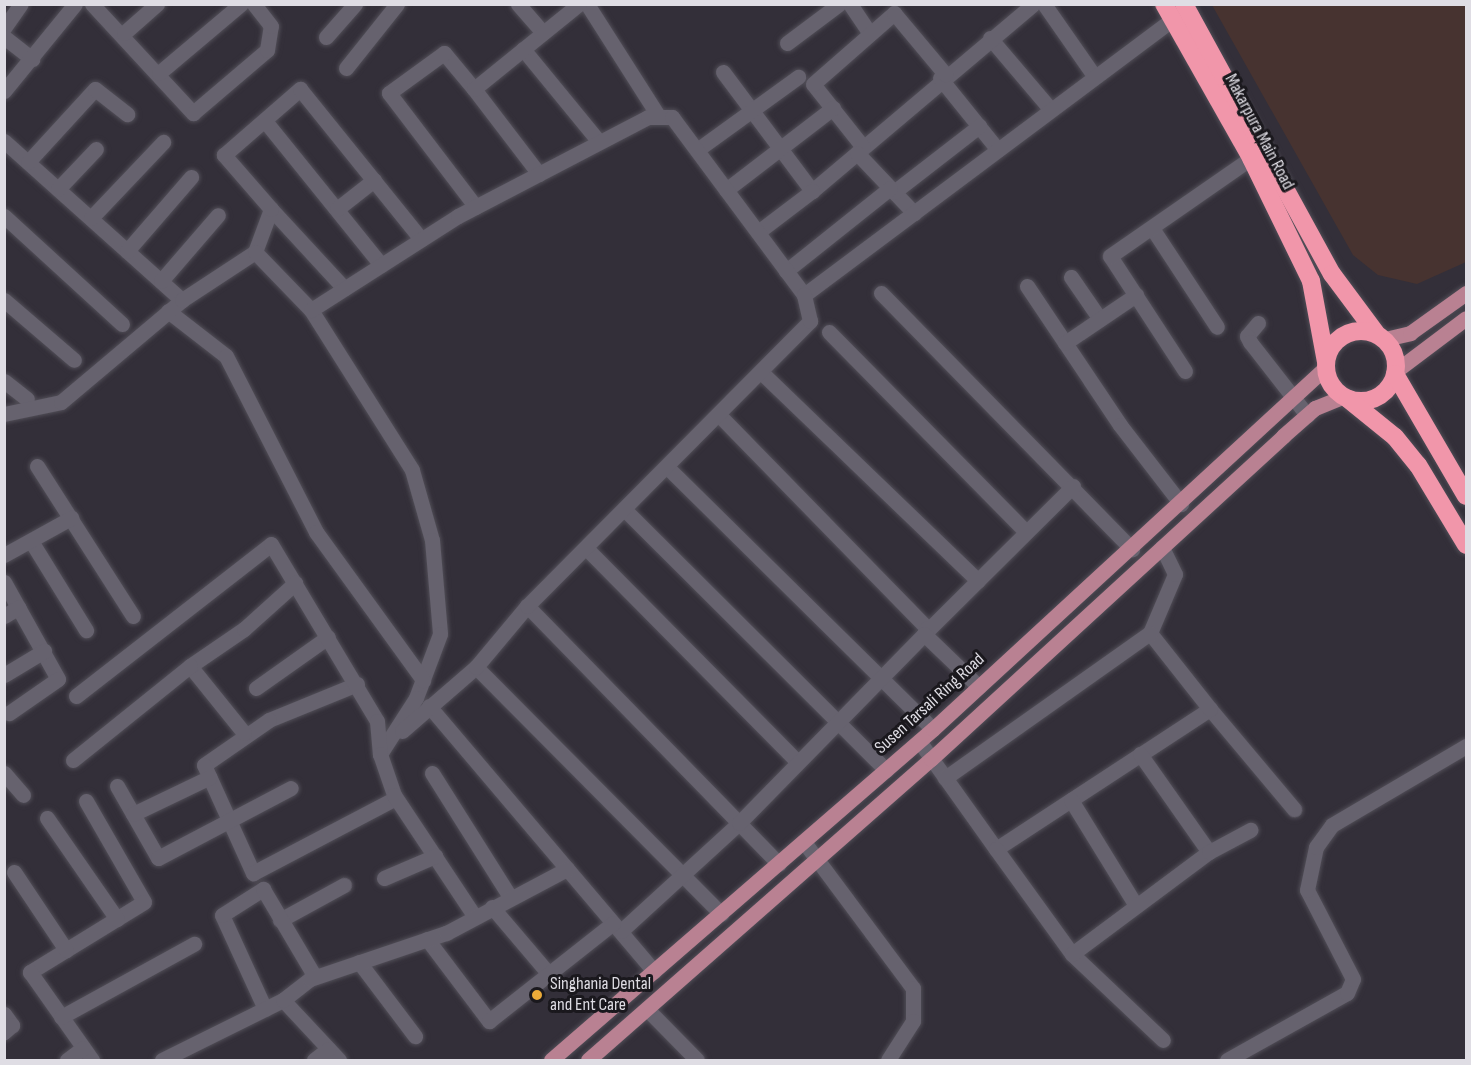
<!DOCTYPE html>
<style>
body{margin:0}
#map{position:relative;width:1471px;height:1065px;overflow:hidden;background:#332f39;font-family:"Sofia Sans Condensed",sans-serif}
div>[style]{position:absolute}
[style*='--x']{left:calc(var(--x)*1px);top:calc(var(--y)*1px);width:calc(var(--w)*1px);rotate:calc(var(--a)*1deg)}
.industrial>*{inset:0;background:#473330}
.roads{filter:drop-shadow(0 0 2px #514e57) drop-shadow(0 0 2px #514e57)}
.minor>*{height:15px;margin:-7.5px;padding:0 7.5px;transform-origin:7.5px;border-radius:7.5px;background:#66626e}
.major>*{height:15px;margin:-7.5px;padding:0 7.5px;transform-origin:7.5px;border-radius:7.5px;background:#b98192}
.highway>*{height:18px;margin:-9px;padding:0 9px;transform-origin:9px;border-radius:9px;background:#f196aa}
.highway>.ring{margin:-9px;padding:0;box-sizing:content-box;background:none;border:18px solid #f196aa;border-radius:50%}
.dots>*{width:16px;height:16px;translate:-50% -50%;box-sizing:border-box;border:3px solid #1a181d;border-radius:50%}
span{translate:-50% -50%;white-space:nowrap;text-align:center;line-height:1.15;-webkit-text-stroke:6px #1a181d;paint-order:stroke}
.street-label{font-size:18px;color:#dfdde4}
.poi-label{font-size:18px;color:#dfdde4}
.left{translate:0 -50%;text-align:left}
.frame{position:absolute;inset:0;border:6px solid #dfdde4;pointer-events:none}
</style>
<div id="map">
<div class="industrial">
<i style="clip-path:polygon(1212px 5px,1466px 5px,1466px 262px,1417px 284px,1378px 275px,1353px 255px)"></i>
</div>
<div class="roads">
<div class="minor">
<i style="--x:92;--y:4;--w:149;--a:47.2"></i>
<i style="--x:193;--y:113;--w:97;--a:-40.4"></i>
<i style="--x:267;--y:50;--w:24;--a:-81"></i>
<i style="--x:271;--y:26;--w:28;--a:-128"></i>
<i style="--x:518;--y:4;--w:38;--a:49"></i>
<i style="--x:587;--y:4;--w:134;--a:57.5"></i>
<i style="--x:850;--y:4;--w:36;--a:56"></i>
<i style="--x:1044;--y:4;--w:89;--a:55.1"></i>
<i style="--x:4;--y:28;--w:29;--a:-55"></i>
<i style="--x:124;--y:33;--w:44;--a:-41.3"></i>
<i style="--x:4;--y:37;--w:36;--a:38"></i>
<i style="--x:326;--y:37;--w:44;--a:-48.7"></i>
<i style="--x:990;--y:38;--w:94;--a:49.7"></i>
<i style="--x:787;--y:43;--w:65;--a:-36.9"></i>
<i style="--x:523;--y:49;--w:120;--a:50.7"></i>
<i style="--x:346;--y:68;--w:82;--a:-51.4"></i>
<i style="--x:723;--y:72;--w:149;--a:53.2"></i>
<i style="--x:812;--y:191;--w:289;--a:-40.2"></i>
<i style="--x:159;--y:73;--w:107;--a:-40.1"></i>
<i style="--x:940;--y:78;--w:92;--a:51.1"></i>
<i style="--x:474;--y:89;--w:47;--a:-129.8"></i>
<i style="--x:444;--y:53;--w:68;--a:144"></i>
<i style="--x:389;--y:93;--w:143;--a:52.7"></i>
<i style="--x:4;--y:91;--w:112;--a:-50.8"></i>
<i style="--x:265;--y:121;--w:185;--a:51.1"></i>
<i style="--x:4;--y:141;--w:239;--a:41.8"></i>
<i style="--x:863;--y:147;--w:80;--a:-128.4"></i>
<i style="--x:813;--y:84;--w:108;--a:-41.2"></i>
<i style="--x:894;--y:13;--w:80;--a:50.1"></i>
<i style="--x:697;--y:150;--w:125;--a:-35.9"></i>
<i style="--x:857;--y:153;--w:83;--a:46.5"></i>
<i style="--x:28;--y:162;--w:99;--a:-47.5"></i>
<i style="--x:95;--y:89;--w:41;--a:38"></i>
<i style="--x:539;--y:174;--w:107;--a:-127.4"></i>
<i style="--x:474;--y:89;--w:135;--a:-39"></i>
<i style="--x:58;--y:189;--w:55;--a:-46.5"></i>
<i style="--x:726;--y:190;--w:135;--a:-37.5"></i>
<i style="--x:894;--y:192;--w:108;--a:-37.8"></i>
<i style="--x:271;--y:209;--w:108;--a:47.3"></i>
<i style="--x:337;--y:209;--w:47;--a:-38.1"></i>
<i style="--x:4;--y:216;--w:160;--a:42.5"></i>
<i style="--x:91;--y:218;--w:105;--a:-46.5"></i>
<i style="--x:1152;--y:228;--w:118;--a:56.7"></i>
<i style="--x:758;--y:232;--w:68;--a:-37.2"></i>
<i style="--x:127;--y:251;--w:98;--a:-49.1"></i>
<i style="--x:255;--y:252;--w:46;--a:-69.6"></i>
<i style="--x:271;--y:209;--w:72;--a:-131"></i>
<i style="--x:224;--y:155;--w:101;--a:-41"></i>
<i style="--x:300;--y:89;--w:193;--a:51.1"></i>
<i style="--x:786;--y:271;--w:133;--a:-38.6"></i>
<i style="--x:1071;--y:277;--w:51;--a:55.4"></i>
<i style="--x:161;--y:281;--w:87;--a:-49.2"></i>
<i style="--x:1027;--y:286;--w:167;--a:56.2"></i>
<i style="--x:1120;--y:425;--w:100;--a:52.3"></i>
<i style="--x:881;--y:293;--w:359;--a:45.6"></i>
<i style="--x:4;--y:300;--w:92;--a:40.6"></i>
<i style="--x:311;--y:310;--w:189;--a:57.7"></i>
<i style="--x:412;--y:470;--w:73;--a:74.1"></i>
<i style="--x:432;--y:540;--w:94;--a:85.1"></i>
<i style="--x:440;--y:634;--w:68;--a:110.6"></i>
<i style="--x:416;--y:698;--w:67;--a:122.7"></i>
<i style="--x:168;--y:311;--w:73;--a:37.8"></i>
<i style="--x:226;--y:356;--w:198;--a:62.9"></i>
<i style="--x:316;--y:532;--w:183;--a:54.1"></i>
<i style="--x:1258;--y:323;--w:17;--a:130"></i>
<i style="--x:1247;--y:336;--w:7;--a:63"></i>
<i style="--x:1250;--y:342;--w:93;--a:52"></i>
<i style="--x:829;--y:332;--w:279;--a:45.4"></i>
<i style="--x:1065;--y:343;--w:86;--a:-34.1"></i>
<i style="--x:1185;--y:371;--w:137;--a:-123.1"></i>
<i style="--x:1110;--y:256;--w:172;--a:-34.8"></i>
<i style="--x:761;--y:372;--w:301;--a:43.9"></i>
<i style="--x:4;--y:381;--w:29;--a:38"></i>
<i style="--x:4;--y:414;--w:58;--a:-11.9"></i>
<i style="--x:61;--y:402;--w:158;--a:-40.1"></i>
<i style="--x:182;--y:300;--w:87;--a:-33.3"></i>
<i style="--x:255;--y:252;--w:81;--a:46"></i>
<i style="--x:311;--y:310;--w:174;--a:-32.6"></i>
<i style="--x:458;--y:216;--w:214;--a:-27.5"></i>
<i style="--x:648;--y:117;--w:24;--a:0"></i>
<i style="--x:672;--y:117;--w:222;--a:53.4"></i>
<i style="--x:804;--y:295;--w:461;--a:-36.8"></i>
<i style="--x:720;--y:416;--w:296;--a:45.7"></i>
<i style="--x:927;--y:628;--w:7;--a:117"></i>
<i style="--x:924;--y:634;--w:210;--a:-44.8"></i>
<i style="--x:37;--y:466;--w:178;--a:57.4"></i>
<i style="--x:667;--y:467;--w:373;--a:44.6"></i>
<i style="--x:624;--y:509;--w:370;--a:44.9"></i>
<i style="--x:31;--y:541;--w:105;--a:58.3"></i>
<i style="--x:586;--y:548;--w:301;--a:45.3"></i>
<i style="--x:4;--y:555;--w:77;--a:-28.9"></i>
<i style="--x:4;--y:582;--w:111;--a:60.9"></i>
<i style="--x:58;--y:679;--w:60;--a:145.2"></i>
<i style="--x:4;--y:616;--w:17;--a:-31"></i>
<i style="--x:476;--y:667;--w:348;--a:45.2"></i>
<i style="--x:4;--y:675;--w:47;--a:-31"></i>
<i style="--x:357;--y:684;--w:95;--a:157.8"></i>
<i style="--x:269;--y:720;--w:79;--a:145.3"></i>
<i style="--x:204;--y:765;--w:119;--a:65.6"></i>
<i style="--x:253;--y:873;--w:161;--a:-27.7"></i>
<i style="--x:256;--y:688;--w:88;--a:-35.3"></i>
<i style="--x:76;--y:696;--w:247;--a:-37.9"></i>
<i style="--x:271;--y:544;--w:206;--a:59.1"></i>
<i style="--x:377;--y:721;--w:33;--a:85"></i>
<i style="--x:380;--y:754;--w:43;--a:71.1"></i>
<i style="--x:394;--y:795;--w:146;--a:56.4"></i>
<i style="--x:429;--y:706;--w:348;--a:49.7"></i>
<i style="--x:1210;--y:709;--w:131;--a:50"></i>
<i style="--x:402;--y:731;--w:98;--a:-40.9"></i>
<i style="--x:476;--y:667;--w:80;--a:-50.1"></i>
<i style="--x:244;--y:733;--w:86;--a:-128.9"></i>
<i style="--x:190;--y:666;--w:65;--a:-34.4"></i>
<i style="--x:244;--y:629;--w:69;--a:-42"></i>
<i style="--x:919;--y:741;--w:133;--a:54.5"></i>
<i style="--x:996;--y:849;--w:256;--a:-33.2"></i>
<i style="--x:1210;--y:709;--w:97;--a:-128.3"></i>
<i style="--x:1150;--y:633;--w:64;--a:-67"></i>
<i style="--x:1175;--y:574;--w:30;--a:-116"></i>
<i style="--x:1140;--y:754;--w:120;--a:54.9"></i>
<i style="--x:73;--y:760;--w:150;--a:-38.8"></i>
<i style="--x:4;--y:773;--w:29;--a:49"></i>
<i style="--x:432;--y:773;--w:146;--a:57.8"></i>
<i style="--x:945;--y:778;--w:251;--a:-35.3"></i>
<i style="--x:117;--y:786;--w:83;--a:60.3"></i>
<i style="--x:158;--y:858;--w:150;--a:-27.8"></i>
<i style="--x:1071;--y:800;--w:122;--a:58.4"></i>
<i style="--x:86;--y:801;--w:116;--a:60.1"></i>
<i style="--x:144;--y:902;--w:134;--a:148.4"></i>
<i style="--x:30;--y:972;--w:108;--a:54.8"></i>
<i style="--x:133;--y:814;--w:85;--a:-25.7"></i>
<i style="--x:47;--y:818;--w:123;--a:55.3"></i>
<i style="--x:804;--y:842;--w:182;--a:53.3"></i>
<i style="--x:913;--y:988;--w:33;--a:90"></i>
<i style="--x:913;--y:1021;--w:46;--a:122.7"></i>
<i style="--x:996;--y:849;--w:130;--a:54.1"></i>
<i style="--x:1072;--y:954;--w:125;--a:43.4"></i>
<i style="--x:779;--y:864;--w:361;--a:-134.3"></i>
<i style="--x:527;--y:606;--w:402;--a:-45.2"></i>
<i style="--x:810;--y:321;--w:27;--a:-103"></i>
<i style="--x:14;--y:872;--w:94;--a:56.3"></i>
<i style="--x:384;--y:878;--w:56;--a:-23.3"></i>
<i style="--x:492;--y:907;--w:88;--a:49.6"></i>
<i style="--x:280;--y:920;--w:73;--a:-28.7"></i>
<i style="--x:621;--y:931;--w:160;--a:-42.5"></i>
<i style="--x:739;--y:823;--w:264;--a:-45.6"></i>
<i style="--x:924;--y:634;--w:76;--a:43.9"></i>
<i style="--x:427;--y:939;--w:103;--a:52.9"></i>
<i style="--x:489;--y:1021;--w:158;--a:-38.3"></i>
<i style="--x:1072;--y:954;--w:171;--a:-36.7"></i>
<i style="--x:1209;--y:852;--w:47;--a:-28.2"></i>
<i style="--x:359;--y:962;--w:93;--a:52.9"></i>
<i style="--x:283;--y:1000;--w:82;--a:47"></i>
<i style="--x:265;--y:1009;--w:103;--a:-114.6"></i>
<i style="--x:222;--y:915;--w:49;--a:-32.4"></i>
<i style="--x:263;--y:889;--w:102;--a:59.4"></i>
<i style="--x:647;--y:1009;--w:71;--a:45.6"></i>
<i style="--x:4;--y:1014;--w:14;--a:54"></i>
<i style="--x:12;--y:1025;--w:11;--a:139"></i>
<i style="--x:61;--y:1017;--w:152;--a:-28.8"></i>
<i style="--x:67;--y:1060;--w:20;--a:-37"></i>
<i style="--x:162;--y:1060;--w:135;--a:-26.4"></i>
<i style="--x:283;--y:1000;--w:34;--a:-38"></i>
<i style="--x:310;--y:979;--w:144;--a:-18.7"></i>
<i style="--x:446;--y:933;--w:137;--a:-27.9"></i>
<i style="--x:314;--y:1060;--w:18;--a:-38"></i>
<i style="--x:1227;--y:1060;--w:137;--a:-29.2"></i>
<i style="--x:1347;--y:993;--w:15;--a:-67"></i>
<i style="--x:1353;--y:979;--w:100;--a:-117.3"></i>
<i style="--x:1307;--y:890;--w:44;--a:-78.2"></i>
<i style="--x:1316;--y:847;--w:27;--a:-54"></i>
<i style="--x:1332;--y:825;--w:156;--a:-30.5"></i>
</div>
<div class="major">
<i style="--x:1385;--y:339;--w:26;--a:-13"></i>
<i style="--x:1410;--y:333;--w:69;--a:-35.5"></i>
<i style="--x:1397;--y:370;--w:86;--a:-37"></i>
<i style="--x:551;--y:1060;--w:505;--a:-40.91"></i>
<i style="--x:933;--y:729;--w:534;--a:-42.65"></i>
<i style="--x:588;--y:1060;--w:456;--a:-41.3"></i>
<i style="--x:931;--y:759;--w:478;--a:-42.5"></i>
<i style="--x:1283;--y:436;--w:43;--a:-41.2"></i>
<i style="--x:1315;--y:408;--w:31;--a:-22"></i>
</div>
<div class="highway">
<i style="--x:1164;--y:4;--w:177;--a:60.5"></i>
<i style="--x:1251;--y:158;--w:137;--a:64"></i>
<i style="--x:1311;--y:281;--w:82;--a:79.5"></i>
<i style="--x:1184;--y:4;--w:308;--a:61.3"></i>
<i style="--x:1332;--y:274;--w:74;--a:53.3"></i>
<i class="ring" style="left:1326px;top:331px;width:52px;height:52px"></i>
<i style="--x:1395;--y:374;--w:141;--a:59.8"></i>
<i style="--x:1348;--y:399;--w:60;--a:39"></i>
<i style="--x:1395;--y:437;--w:36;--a:51"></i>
<i style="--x:1418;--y:465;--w:93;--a:59"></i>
</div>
</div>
<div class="dots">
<i style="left:537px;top:995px;background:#ebaa39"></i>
</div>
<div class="street-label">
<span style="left:1259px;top:132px;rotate:62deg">Makarpura Main Road</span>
<span style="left:930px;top:704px;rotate:-42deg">Susen Tarsali Ring Road</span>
</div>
<div class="poi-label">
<span class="left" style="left:550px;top:995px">Singhania Dental<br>and Ent Care</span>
</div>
<div class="frame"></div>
</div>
